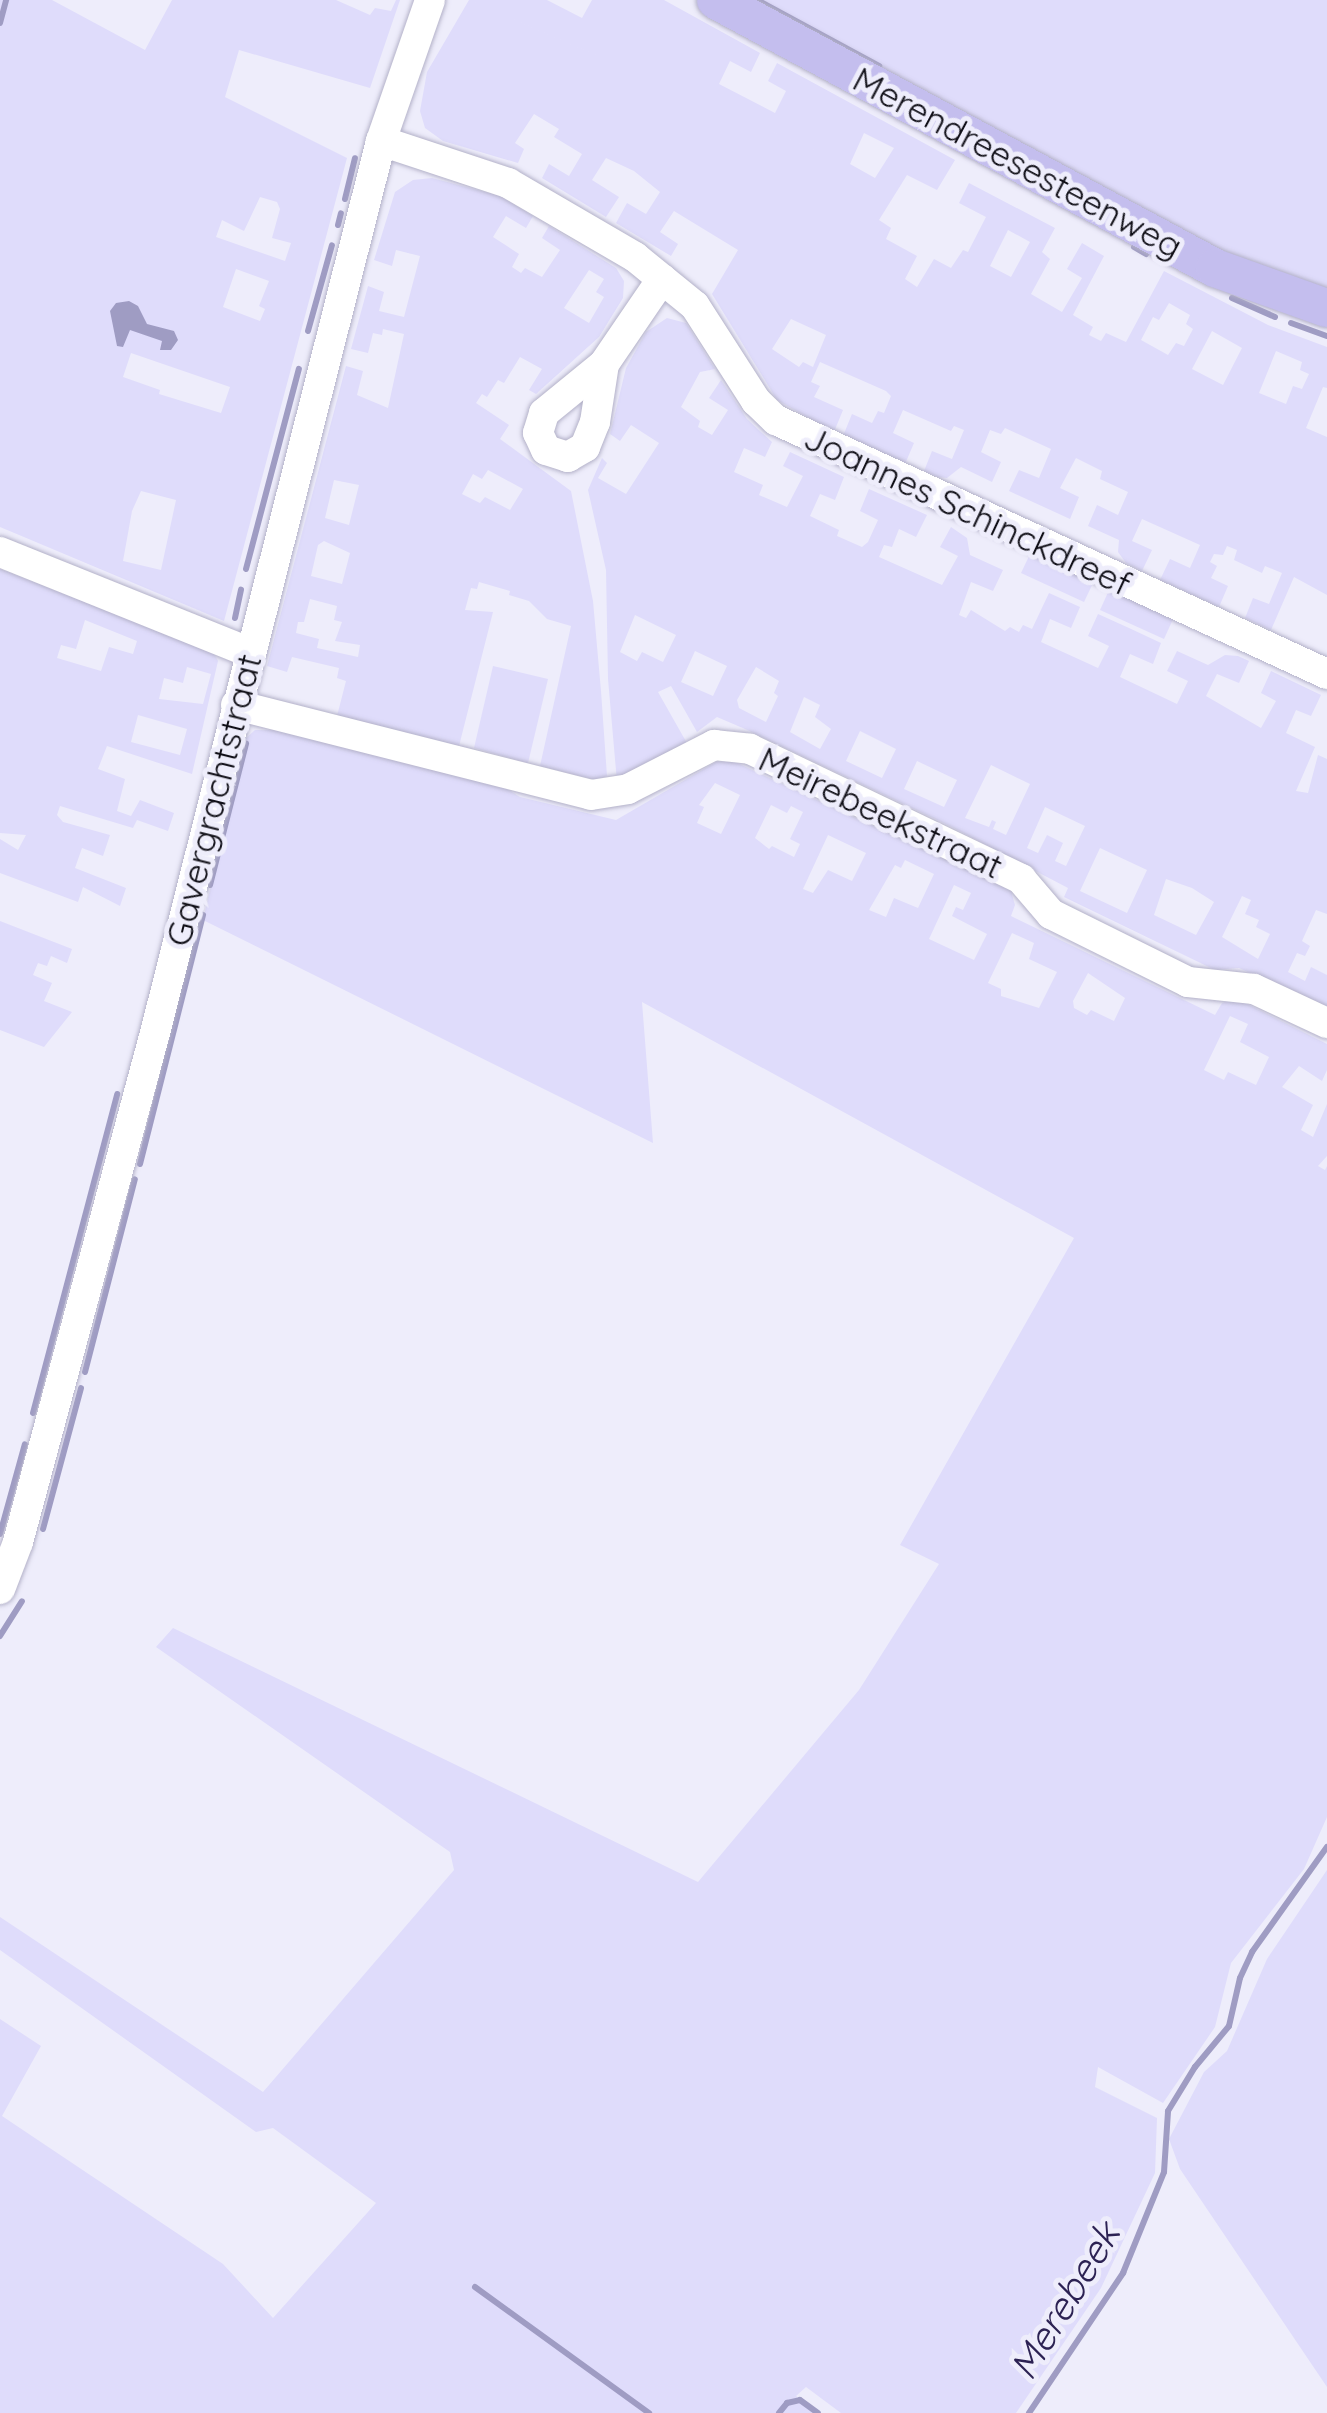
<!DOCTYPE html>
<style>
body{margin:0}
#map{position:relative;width:1327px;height:2413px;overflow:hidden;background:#eeedfb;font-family:Quicksand,sans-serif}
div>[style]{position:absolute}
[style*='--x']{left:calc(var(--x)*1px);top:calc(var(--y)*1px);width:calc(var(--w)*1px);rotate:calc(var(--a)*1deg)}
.green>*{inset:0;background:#dfdcfb}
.water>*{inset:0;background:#9f9cc3}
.stream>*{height:6px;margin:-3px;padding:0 3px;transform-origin:3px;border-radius:3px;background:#9f9cc3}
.roads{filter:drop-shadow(0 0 2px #b3b1c8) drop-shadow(0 0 2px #b3b1c8)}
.minor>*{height:30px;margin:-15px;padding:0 15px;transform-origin:15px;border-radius:15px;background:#fff}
.major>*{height:38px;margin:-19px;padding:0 19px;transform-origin:19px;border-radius:19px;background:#c4beee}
span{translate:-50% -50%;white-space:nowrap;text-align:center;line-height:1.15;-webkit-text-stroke:10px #eeedfb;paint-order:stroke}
.street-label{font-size:35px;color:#100f17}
.water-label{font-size:38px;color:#2c2253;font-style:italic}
</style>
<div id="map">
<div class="green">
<i style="clip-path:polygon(evenodd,0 0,52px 0,145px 50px,172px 0,336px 0,370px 15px,375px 8px,391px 11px,396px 0,400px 0,370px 88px,239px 50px,225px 97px,347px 158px,224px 621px,0 527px,0 0,260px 197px,277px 202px,280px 209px,272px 238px,291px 243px,285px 261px,216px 237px,222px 220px,244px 231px,260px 197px,0 0,236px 269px,269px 281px,259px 306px,265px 309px,260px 321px,223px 307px,236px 269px,0 0,131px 353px,230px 387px,221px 413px,159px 394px,160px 390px,123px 377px,131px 353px,0 0,141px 491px,176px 500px,161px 570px,123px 561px,132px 511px,141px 491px)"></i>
<i style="clip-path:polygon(evenodd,469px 0,547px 0,582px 18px,592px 0,664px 0,760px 53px,751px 72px,730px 61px,719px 84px,775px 113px,786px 91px,768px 81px,777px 63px,955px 160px,937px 190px,907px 175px,879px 220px,891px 228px,886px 239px,917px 256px,905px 279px,917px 287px,934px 259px,951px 268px,963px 250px,968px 252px,986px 217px,959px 203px,969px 183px,1055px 228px,1042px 252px,1050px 259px,1031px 294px,1062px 312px,1082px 278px,1067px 269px,1082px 243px,1104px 256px,1073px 315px,1093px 327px,1089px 335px,1101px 341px,1106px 333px,1126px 342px,1164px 271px,1268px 325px,1327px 347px,1327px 388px,1323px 387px,1306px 428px,1327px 437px,1327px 595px,1294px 577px,1271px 630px,1245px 618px,1253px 598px,1269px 604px,1282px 573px,1265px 566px,1262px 573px,1234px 560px,1237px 550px,1227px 546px,1223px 555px,1214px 554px,1210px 562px,1217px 566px,1211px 578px,1228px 586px,1219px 607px,1160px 580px,1170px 559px,1190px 568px,1200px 545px,1142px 519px,1132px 541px,1152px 550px,1142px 571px,1126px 563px,1118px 552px,1119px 540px,1088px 526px,1097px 505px,1118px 515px,1128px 492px,1100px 479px,1102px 471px,1076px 458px,1060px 488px,1079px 497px,1070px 519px,1009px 491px,1019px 470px,1039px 478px,1051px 449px,1005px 428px,1001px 434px,990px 430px,981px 452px,1001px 462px,992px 482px,961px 467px,947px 478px,938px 477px,924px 471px,932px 451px,952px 459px,964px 430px,954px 426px,951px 431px,903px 410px,893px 433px,914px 443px,905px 464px,843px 436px,852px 414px,872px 423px,878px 411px,884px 413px,891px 396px,886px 391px,820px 362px,811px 382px,820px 386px,814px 397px,843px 410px,834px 432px,777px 400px,712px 294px,738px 250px,674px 211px,660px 232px,678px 244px,671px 256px,616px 223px,627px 203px,646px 214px,660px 192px,634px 171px,606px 158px,592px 180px,619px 197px,606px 217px,542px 178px,549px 164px,569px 176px,582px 154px,554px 137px,559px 129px,534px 114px,515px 143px,524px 149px,518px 163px,443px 141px,425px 128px,420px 111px,427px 72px,469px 0,864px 133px,894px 148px,875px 178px,850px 164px,864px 133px,469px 0,1008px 230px,1030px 242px,1011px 277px,990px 266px,1008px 230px,469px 0,1169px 303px,1190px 315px,1186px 324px,1193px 329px,1184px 346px,1176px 343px,1168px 355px,1141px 340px,1153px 317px,1159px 320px,1169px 303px,469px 0,791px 319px,826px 335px,813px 367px,803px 362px,799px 367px,772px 349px,791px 319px,469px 0,1212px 331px,1242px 348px,1223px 385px,1192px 369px,1212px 331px,469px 0,1276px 351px,1302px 362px,1300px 370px,1309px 374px,1302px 389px,1293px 386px,1286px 404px,1259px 393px,1276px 351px)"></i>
<i style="clip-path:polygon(755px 0,1327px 0,1327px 294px,1195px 239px)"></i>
<i style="clip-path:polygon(evenodd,432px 178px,500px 196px,533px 216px,526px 228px,506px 216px,493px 237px,519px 254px,512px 267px,521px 273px,525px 268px,542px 277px,560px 250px,542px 238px,549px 226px,616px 268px,624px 281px,623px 298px,599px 337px,536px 394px,529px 390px,542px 369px,520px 357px,504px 383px,498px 380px,487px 397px,482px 394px,476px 403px,509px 425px,500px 439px,571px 491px,593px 601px,601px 691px,607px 776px,596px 780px,540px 766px,571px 626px,547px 619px,529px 601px,509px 595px,510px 591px,479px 582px,477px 589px,471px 588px,465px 610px,493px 612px,459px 746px,337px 716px,346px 681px,337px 678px,339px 668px,292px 657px,287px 672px,267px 666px,346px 366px,363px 371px,357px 395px,388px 408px,404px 334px,383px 329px,382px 335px,373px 333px,368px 353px,351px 349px,368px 286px,384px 292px,379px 311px,404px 317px,420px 256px,396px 250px,392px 266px,374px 260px,395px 192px,413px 180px,432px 178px,589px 270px,604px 279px,596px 292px,604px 297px,589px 323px,564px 308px,589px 270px,432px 178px,488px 470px,523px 489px,510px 510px,485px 497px,480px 503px,462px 494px,473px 474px,482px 479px,488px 470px,432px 178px,334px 480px,359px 485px,349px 525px,325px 518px,334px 480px,432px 178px,324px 541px,350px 553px,342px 584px,311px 576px,318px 545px,324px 541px,432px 178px,310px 599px,337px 606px,334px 620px,342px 622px,335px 641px,360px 645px,358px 657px,317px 648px,319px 639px,296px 633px,298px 622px,304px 622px,310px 599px)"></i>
<i style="clip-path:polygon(evenodd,667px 318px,686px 323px,715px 369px,700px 372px,681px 407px,700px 421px,698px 427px,712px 435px,728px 410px,709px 398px,721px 380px,747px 419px,772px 442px,765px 457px,744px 448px,734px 472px,763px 485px,759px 495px,787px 507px,803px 476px,783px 466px,790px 452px,844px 477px,835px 500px,820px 494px,810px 516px,839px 530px,837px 536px,862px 547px,868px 542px,878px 520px,860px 511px,869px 489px,927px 515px,916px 537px,899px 529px,892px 547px,884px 545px,879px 557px,942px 585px,958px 556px,940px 547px,951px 527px,967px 538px,970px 555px,1003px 570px,993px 591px,971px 582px,959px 615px,966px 618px,971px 610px,1005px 631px,1010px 627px,1019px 632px,1023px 625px,1032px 629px,1049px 593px,1080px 607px,1071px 628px,1050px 619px,1041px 642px,1098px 668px,1109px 646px,1088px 636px,1098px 614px,1129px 628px,1161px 643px,1153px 664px,1130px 654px,1120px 677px,1177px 704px,1188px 681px,1167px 671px,1177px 651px,1208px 665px,1225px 655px,1238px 656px,1249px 661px,1239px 683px,1217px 674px,1206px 696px,1261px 728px,1276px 701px,1261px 693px,1271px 671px,1321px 695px,1311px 716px,1296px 710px,1286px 733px,1315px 747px,1296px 791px,1308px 793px,1318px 755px,1327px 759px,1327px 914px,1316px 910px,1302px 941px,1310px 946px,1305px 956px,1297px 953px,1288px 972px,1305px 981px,1311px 967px,1327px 975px,1327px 1008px,1239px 968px,1215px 970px,1064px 897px,1068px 888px,950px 826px,745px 729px,717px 717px,697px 732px,671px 686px,658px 692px,688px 745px,617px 782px,608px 679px,606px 570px,588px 490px,602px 458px,607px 463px,598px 478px,626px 494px,659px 443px,631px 425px,620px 441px,610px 434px,626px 368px,646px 332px,667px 318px,635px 615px,676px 635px,663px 662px,642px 652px,637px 661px,620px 652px,635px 615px,667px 318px,695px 651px,727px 666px,713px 696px,681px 682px,695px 651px,667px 318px,756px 667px,779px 681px,774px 693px,778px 696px,766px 722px,739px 708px,737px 700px,756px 667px,667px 318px,804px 697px,820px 705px,815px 717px,831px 729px,820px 749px,790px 732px,804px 697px,667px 318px,860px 731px,896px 749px,882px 778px,846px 761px,860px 731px,667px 318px,917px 761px,957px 780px,944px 807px,904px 789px,917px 761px,667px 318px,991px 765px,1030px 784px,1006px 835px,993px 829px,996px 822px,992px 820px,989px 827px,965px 818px,991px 765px,667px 318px,1045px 807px,1085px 826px,1066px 866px,1055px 861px,1063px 843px,1047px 835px,1038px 853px,1027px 848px,1045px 807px,667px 318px,1100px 848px,1147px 870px,1127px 913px,1080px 891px,1100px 848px,667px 318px,1166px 879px,1192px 888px,1214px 902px,1196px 935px,1154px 915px,1166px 879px,667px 318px,1242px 896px,1251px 900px,1245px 914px,1259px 920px,1256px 927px,1270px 934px,1258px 959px,1222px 937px,1242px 896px)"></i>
<i style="clip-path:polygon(1031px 552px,1094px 581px,1084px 602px,1021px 573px)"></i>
<i style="clip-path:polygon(evenodd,0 569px,213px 652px,218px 661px,192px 774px,107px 746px,98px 769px,125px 779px,117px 811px,131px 816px,140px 800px,174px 813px,168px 831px,137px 820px,133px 828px,60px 806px,57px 815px,63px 822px,110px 835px,103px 856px,82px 848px,75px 868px,126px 888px,120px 906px,83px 887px,78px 902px,0 873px,0 839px,18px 850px,26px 835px,0 833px,0 569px,85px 620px,137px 641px,133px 654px,109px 647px,101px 671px,57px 658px,61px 645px,76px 649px,85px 620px,0 569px,187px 667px,211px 674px,203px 704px,159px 699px,164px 678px,183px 683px,187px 667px,0 569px,138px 715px,187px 729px,180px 755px,131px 742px,138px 715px)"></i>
<i style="clip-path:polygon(1110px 588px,1174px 617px,1164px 639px,1100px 610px)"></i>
<i style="clip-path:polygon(493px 666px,548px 679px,528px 763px,474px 748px)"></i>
<i style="clip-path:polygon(evenodd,255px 730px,279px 730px,494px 781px,520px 797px,616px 820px,716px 762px,733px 761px,991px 881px,1011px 891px,1015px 905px,1011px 916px,1215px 1015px,1222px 1003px,1235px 998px,1327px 1044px,1327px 1070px,1322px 1081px,1299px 1066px,1282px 1087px,1313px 1105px,1301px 1130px,1313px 1137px,1327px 1104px,1327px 1156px,1318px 1166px,1325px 1170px,1327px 1166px,1327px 1817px,1304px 1869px,1231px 1963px,1215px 2027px,1163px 2103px,1098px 2067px,1095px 2087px,1157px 2118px,1155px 2173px,1101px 2288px,1016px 2413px,841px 2413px,806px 2387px,796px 2396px,818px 2413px,0 2413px,0 2019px,41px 2046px,2px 2116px,223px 2264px,273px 2318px,376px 2203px,273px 2128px,256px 2132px,0 1950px,0 1917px,263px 2092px,454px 1870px,450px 1852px,156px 1647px,173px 1628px,698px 1882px,859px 1690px,939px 1564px,900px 1545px,1074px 1238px,642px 1002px,653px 1143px,203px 920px,244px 740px,255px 730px,715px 783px,740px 795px,721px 834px,697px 823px,704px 807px,699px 805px,715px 783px,255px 730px,771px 805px,787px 813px,791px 806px,803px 812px,790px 839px,800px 844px,794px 857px,772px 846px,769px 849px,755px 838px,771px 805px,255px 730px,828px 835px,866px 853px,852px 881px,828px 870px,813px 893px,803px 889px,828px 835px,255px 730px,905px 860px,934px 874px,918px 908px,894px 898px,886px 917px,869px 910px,895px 865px,901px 868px,905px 860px,255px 730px,954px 885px,971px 893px,963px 910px,956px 907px,952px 916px,987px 934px,974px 960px,929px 939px,954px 885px,255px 730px,1012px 933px,1034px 943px,1029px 959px,1057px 972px,1039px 1008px,1001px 996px,1001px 989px,988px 983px,1012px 933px,255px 730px,1088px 973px,1125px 998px,1114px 1021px,1091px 1010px,1087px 1015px,1074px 1008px,1073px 1001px,1088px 973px,255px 730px,1230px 1016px,1248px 1024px,1240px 1042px,1269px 1057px,1256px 1085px,1228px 1072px,1224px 1080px,1204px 1070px,1230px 1016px)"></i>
<i style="clip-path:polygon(0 921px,72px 949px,67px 963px,51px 956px,47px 966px,38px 963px,33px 975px,52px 983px,44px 1001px,72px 1012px,44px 1047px,0 1030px)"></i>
<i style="clip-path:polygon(1327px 1870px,1327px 2387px,1180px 2169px,1169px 2139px,1204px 2072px,1227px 2051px,1267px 1959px)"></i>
</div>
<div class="water">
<i style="clip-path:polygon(129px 301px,138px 306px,147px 324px,174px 331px,178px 340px,171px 350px,160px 350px,162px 341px,130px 330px,123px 347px,117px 346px,110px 311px,116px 303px)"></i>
</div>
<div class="stream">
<i style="--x:757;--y:0;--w:139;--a:28.4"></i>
<i style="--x:0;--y:23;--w:24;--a:-75"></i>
<i style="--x:345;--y:199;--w:42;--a:-76.3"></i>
<i style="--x:338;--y:225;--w:12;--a:-76"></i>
<i style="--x:1134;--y:247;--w:14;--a:30"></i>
<i style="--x:1232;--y:298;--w:47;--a:23.8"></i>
<i style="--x:1291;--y:323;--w:38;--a:20"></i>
<i style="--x:308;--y:331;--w:89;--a:-74.4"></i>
<i style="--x:246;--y:569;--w:207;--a:-75.2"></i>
<i style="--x:235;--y:618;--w:29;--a:-78"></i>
<i style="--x:210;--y:885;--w:146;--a:-75.7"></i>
<i style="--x:140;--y:1164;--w:257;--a:-75.8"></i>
<i style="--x:85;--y:1372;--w:199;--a:-75.5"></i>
<i style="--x:33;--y:1413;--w:330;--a:-75.2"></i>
<i style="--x:43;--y:1529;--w:146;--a:-74.9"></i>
<i style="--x:0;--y:1534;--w:93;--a:-74.5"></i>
<i style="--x:0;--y:1636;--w:41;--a:-57.8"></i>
<i style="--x:475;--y:2287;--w:215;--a:35.9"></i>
<i style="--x:779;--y:2413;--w:13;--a:-51"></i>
<i style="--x:787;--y:2403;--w:13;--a:-13"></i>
<i style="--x:800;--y:2400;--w:22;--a:36"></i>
<i style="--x:1029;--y:2413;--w:169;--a:-56.1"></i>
<i style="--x:1123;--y:2273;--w:109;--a:-67.9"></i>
<i style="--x:1164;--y:2172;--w:61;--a:-86.2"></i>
<i style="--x:1168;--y:2111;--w:52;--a:-58.5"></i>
<i style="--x:1195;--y:2067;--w:53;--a:-50.3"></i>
<i style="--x:1229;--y:2026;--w:49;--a:-77.1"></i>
<i style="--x:1240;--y:1978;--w:29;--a:-65"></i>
<i style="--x:1252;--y:1952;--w:129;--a:-54.5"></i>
</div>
<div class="roads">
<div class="minor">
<i style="--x:381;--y:141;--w:134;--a:18.3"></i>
<i style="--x:508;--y:183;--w:147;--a:30.2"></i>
<i style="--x:635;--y:257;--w:77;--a:39.2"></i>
<i style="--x:695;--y:306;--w:113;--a:57.3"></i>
<i style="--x:756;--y:401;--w:28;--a:44"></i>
<i style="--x:776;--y:420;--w:607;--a:24.75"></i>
<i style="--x:604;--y:364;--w:59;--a:98.8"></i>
<i style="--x:595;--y:422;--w:27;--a:112"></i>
<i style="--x:585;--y:447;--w:20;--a:150"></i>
<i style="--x:568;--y:457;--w:23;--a:-162"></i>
<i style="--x:546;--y:450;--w:19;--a:-115"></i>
<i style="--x:538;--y:433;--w:21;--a:-73"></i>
<i style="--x:544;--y:413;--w:77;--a:-39.2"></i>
<i style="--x:604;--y:364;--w:103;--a:-55.7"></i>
<i style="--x:0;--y:552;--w:268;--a:21.9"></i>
<i style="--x:236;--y:705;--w:366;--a:14.2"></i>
<i style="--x:591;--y:795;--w:37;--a:-9"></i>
<i style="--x:628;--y:789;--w:97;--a:-27.1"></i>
<i style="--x:714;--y:745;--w:36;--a:6"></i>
<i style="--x:750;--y:749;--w:301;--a:25.6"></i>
<i style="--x:1021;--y:879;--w:46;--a:49.4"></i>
<i style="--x:1051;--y:914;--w:153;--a:26.4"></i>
<i style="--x:1188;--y:982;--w:66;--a:6.1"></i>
<i style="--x:1254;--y:989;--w:81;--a:25"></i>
<i style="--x:0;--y:1589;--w:50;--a:-69"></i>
<i style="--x:18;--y:1542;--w:527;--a:-74.94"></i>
<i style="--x:155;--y:1033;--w:920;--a:-75.78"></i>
<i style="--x:381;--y:141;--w:149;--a:-70.8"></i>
</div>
<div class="major">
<i style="--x:716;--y:0;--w:566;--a:28.24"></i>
<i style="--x:1215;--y:268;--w:119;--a:19.7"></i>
</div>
</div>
<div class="street-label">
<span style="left:1018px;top:162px;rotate:28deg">Merendreesesteenweg</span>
<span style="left:968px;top:510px;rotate:25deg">Joannes Schinckdreef</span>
<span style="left:213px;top:800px;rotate:-76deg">Gavergrachtstraat</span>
<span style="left:881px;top:812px;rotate:25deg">Meirebeekstraat</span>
</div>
<div class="water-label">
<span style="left:1065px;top:2301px;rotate:-59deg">Merebeek</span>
</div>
</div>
